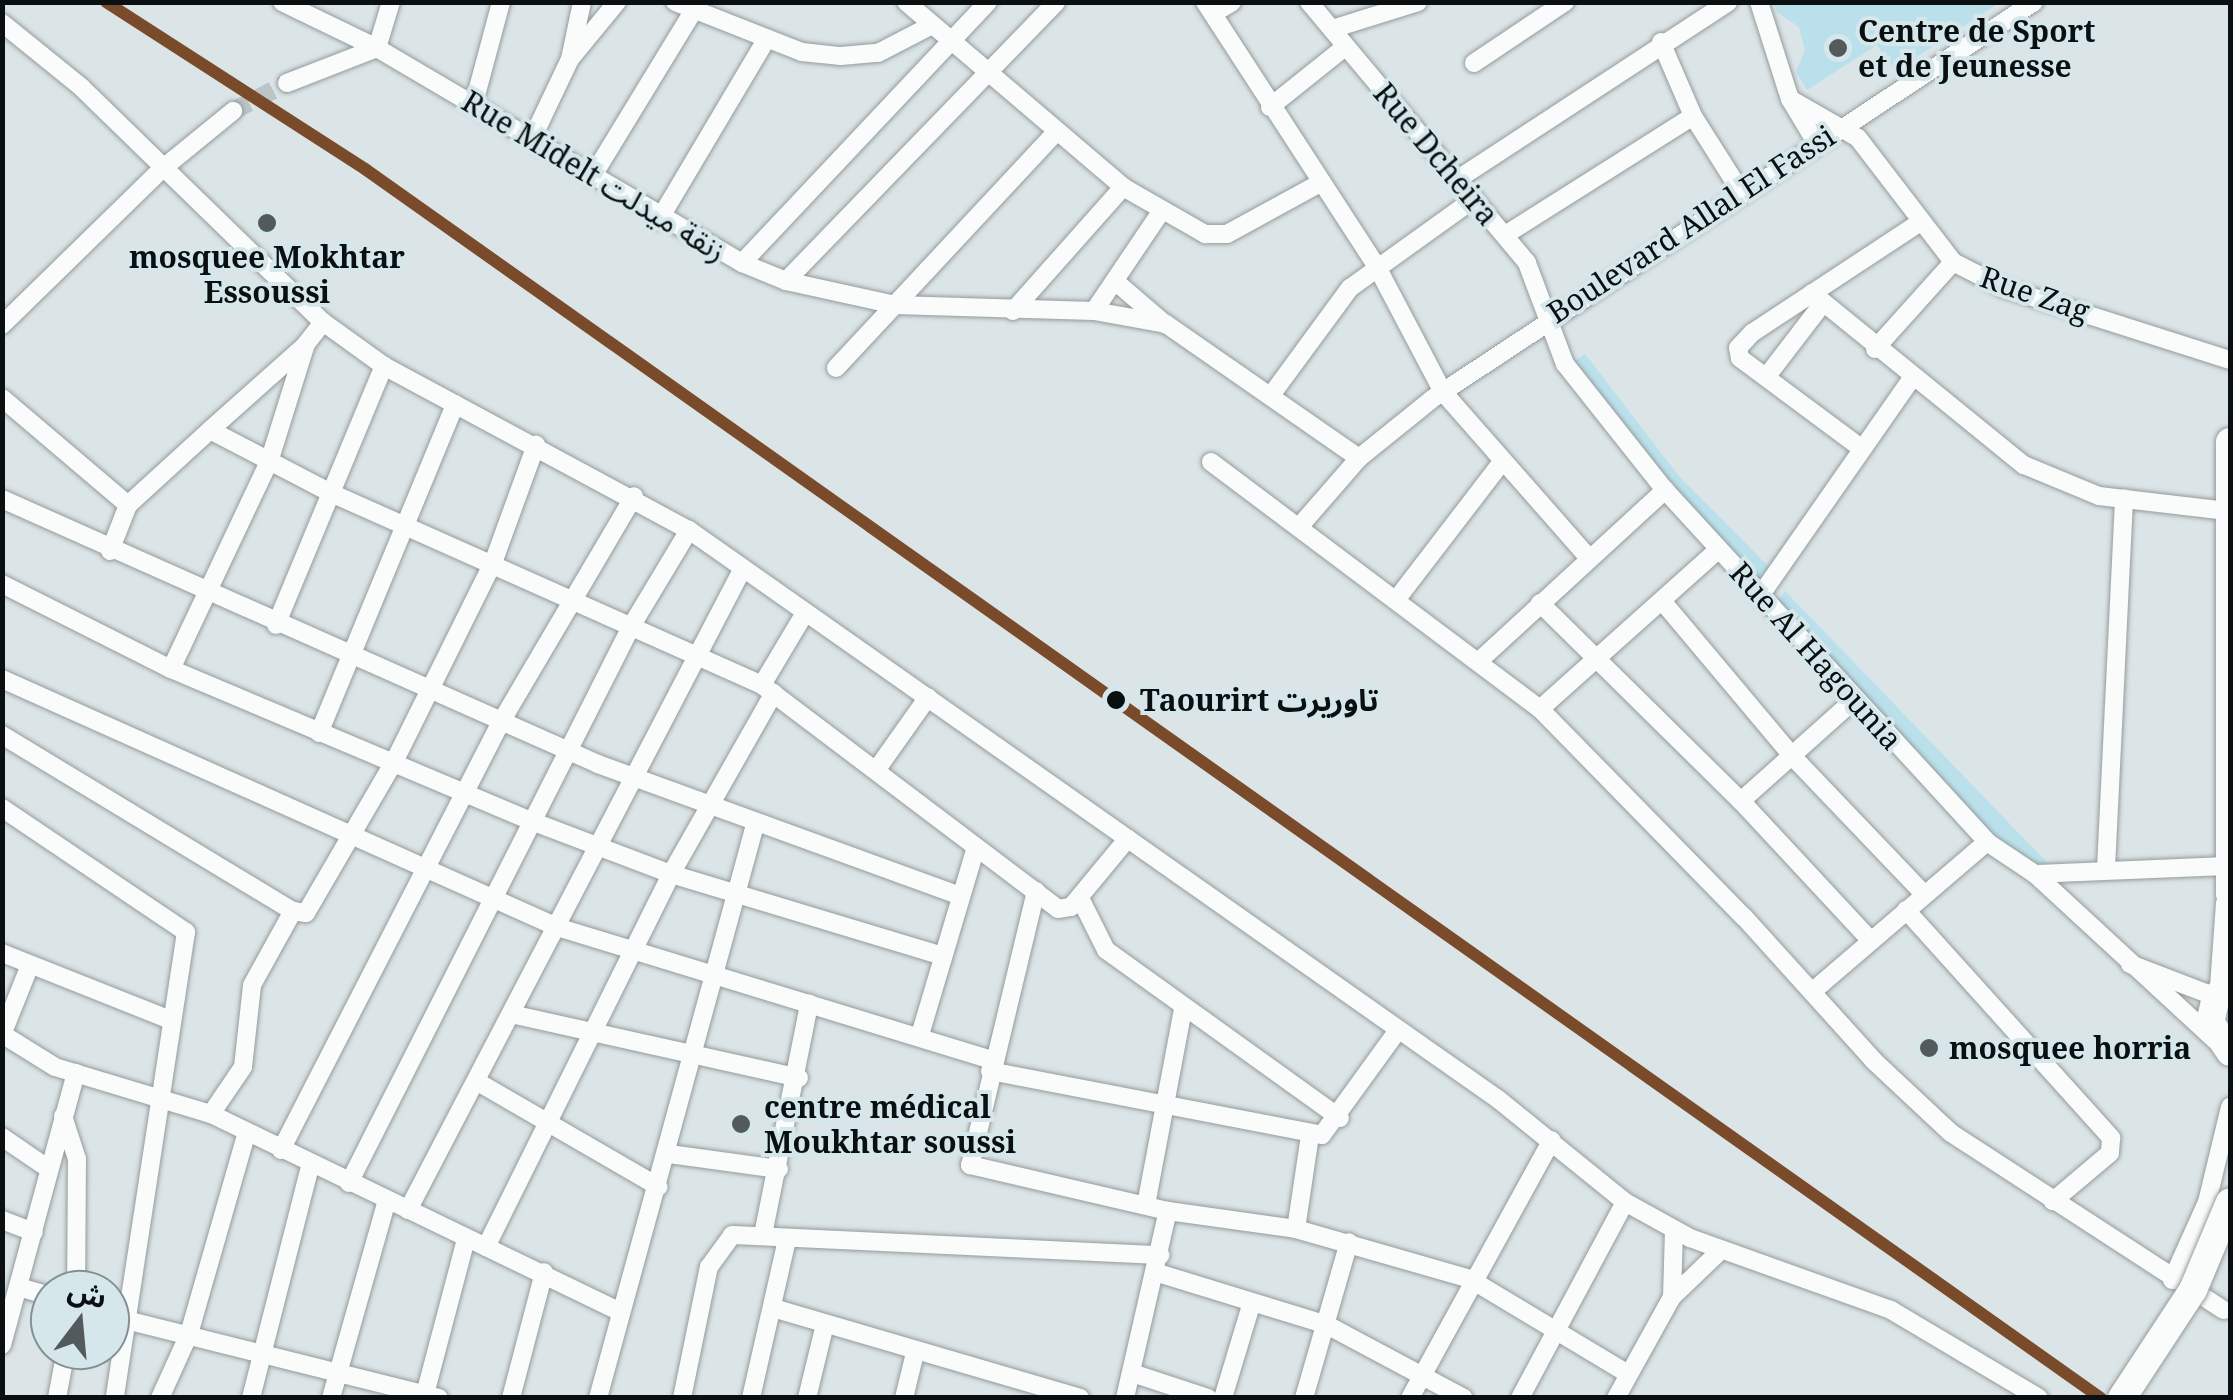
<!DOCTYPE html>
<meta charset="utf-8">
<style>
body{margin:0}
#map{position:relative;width:2233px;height:1400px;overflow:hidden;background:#dbe4e6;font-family:"Noto Serif","Noto Sans Arabic",serif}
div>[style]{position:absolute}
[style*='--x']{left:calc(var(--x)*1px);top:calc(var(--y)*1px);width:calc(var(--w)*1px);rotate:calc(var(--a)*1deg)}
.green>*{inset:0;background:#bae1eb}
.street-tunnel>*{height:18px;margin-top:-9px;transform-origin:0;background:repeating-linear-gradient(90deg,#bcc4c6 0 18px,transparent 0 27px)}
.roads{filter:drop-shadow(0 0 2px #949b9d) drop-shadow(0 0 2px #949b9d)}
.street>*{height:18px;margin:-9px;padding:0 9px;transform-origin:9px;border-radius:9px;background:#fafbfb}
.primary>*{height:28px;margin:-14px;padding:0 14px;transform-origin:14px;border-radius:14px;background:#fafbfb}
.bridges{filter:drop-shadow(0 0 2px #949b9d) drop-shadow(0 0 2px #949b9d)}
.primary-bridge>*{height:28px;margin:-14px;padding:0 14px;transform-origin:14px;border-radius:14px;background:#fafbfb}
.rail-1>*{height:12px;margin:-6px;padding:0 6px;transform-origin:6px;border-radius:6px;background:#7a4b2a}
.dots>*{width:28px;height:28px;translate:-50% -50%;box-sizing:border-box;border:5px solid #d6e7eb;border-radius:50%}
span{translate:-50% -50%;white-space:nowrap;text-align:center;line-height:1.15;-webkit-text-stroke:8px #d6e7eb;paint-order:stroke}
.poi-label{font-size:30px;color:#0a1011;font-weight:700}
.left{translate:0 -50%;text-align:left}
.street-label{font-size:30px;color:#0a1011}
.stop-label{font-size:30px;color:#0a1011;font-weight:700}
.frame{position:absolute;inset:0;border:5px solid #0a1011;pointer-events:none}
.north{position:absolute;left:30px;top:1270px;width:100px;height:100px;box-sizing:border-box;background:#d6e7eb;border:2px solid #849194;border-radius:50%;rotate:16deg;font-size:28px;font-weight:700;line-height:40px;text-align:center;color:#0a1011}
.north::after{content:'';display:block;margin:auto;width:35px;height:45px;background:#535a5c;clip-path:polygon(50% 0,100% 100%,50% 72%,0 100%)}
</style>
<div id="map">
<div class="green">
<i style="clip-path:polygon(1774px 3px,1774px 2px,1999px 3px,1895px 71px,1877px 45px,1807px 90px,1796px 72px,1805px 51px,1799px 27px,1777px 12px)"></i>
<i style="clip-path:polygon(1585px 354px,1678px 475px,1774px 572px,1762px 582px,1674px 494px,1567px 366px)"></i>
<i style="clip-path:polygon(1785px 591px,2065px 881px,2034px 881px,1772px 608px)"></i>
</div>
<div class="street-tunnel">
<i style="--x:233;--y:111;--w:61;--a:-27.4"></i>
</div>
<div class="roads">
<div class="street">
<i style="--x:282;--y:2;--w:106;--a:25.8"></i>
<i style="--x:377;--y:48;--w:424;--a:30.5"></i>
<i style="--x:742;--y:263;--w:48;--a:22.2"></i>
<i style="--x:786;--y:281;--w:112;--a:12.4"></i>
<i style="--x:895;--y:305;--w:199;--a:1.7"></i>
<i style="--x:1094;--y:311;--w:73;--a:10.2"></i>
<i style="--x:1166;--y:324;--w:235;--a:34.8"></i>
<i style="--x:675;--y:2;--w:136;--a:21.5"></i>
<i style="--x:802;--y:52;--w:39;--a:6"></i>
<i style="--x:841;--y:56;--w:37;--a:-5"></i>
<i style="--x:878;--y:53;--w:61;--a:-27.4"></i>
<i style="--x:906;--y:2;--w:285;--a:40.4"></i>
<i style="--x:1123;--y:187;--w:95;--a:29.8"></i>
<i style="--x:1205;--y:234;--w:22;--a:0"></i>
<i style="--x:1227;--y:234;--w:106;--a:-28.7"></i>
<i style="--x:1205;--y:2;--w:314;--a:57"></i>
<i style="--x:1376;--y:265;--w:144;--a:62.2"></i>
<i style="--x:1443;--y:392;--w:221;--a:48.7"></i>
<i style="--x:1309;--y:2;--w:340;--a:50.1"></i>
<i style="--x:1527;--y:263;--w:108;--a:69.4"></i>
<i style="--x:1565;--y:364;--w:161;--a:51.6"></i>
<i style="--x:1665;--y:490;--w:477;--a:47.5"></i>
<i style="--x:1987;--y:842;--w:58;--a:33.7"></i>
<i style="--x:2035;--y:874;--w:245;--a:42.7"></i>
<i style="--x:1759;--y:2;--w:102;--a:72.3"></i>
<i style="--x:1790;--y:99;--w:52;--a:59"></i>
<i style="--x:1214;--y:13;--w:21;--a:-31"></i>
<i style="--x:2;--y:23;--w:102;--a:39"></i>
<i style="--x:81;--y:87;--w:337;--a:44.2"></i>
<i style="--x:323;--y:322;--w:75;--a:35.8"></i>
<i style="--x:384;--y:366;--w:346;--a:28.3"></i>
<i style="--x:689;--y:530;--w:990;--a:35.13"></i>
<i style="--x:1499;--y:1100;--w:162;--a:39"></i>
<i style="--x:1625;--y:1202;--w:74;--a:29"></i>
<i style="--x:1690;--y:1238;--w:214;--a:19.7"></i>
<i style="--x:1891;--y:1310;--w:172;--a:30.7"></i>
<i style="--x:1332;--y:29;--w:90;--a:-17.4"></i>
<i style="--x:1661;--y:42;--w:81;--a:66.6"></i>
<i style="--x:1693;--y:116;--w:93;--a:57.7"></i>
<i style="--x:570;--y:59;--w:74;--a:-50.5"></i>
<i style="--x:1474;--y:63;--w:110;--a:-33.8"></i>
<i style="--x:287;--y:83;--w:97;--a:-21.3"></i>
<i style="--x:377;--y:48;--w:48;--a:-73.1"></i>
<i style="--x:1790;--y:99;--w:78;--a:29.8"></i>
<i style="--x:1858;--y:138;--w:156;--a:52.5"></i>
<i style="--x:1953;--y:262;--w:57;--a:27"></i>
<i style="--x:2004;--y:288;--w:237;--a:17.7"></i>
<i style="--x:474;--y:103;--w:105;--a:-75"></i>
<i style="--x:1270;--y:107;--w:96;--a:-38.7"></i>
<i style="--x:532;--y:139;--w:89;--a:-64.6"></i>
<i style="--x:570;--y:59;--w:58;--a:-78.1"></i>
<i style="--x:592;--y:177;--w:205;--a:-58.6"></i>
<i style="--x:1458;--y:179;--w:323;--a:-33.2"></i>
<i style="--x:659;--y:220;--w:209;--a:-59.3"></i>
<i style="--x:1505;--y:235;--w:222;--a:-32.3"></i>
<i style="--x:742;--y:263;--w:359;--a:-46.7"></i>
<i style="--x:786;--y:281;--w:388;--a:-45.9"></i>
<i style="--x:1116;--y:282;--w:65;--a:40.6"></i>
<i style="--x:1812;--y:293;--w:273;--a:39.1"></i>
<i style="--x:2024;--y:465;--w:81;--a:22.5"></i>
<i style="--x:2099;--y:496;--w:129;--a:6.7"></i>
<i style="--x:1013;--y:311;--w:166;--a:-48.4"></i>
<i style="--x:1094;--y:311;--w:118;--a:-56"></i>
<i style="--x:2;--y:325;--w:223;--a:-44.3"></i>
<i style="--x:162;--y:169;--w:92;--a:-39.2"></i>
<i style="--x:1875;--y:349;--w:117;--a:-48.1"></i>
<i style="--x:836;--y:368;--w:324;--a:-47"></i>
<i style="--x:1767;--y:376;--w:92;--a:-52.5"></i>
<i style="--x:1272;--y:394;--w:132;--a:-53.7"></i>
<i style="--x:1350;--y:288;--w:153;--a:-35.7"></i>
<i style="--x:2;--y:398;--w:165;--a:40.3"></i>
<i style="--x:210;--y:430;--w:125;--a:-41.7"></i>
<i style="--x:1861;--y:448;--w:151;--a:-143.4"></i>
<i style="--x:1740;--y:358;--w:10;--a:-101"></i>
<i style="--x:1738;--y:348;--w:21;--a:-47"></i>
<i style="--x:1752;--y:333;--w:200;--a:-33.4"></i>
<i style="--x:1211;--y:462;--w:411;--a:36.9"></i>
<i style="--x:1540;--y:709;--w:291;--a:45.6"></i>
<i style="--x:1744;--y:917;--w:194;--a:47.9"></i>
<i style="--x:1874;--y:1061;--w:105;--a:43.1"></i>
<i style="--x:1951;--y:1133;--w:325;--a:33"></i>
<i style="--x:2;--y:499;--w:652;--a:23.97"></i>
<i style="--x:598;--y:764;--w:386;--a:20"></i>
<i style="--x:1299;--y:527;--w:91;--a:-49"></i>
<i style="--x:1359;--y:458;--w:94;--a:-38.9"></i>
<i style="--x:1432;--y:399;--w:721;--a:-33.4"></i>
<i style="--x:110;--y:551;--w:49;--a:-68.6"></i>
<i style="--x:128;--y:505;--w:111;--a:-42.4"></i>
<i style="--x:210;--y:430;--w:139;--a:27.5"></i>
<i style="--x:333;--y:494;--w:470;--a:24"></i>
<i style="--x:762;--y:685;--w:371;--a:37.1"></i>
<i style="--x:1058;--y:909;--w:13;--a:-9"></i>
<i style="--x:1071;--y:907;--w:89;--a:-50.4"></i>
<i style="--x:2;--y:584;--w:189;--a:26.7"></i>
<i style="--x:171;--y:669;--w:394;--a:22.9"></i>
<i style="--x:534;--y:822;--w:147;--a:20.8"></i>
<i style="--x:671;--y:874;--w:284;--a:16.8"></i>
<i style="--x:1760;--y:596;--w:266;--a:-55.1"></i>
<i style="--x:1396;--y:600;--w:173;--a:-52.5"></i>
<i style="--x:1663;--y:602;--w:202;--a:50"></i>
<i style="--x:1793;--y:757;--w:190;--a:46.3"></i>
<i style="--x:1540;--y:603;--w:282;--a:44.6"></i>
<i style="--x:1741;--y:801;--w:190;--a:47.1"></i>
<i style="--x:276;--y:625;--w:281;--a:-67.4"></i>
<i style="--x:1479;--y:661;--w:253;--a:-42.6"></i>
<i style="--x:171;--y:669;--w:229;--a:-64.7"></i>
<i style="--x:269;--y:462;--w:124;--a:-72.6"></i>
<i style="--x:306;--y:344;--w:28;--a:-52"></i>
<i style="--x:2;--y:679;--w:608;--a:24.08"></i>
<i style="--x:557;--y:927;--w:456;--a:17"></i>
<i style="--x:762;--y:685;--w:84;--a:-59.2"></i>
<i style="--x:1540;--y:709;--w:240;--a:-41.8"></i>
<i style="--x:319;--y:733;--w:356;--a:-67.5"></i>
<i style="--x:2;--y:735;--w:340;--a:31.2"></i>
<i style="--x:293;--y:911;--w:13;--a:9"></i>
<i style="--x:306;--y:913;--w:175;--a:-59.8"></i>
<i style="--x:394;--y:762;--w:222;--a:-63.6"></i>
<i style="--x:493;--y:563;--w:126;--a:-70"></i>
<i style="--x:877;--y:769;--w:88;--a:-54.7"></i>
<i style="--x:1741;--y:801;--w:150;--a:-41.8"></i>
<i style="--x:2;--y:808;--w:222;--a:34"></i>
<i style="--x:186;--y:932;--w:471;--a:98.7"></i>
<i style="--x:2106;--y:868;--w:370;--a:-87.2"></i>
<i style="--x:2035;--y:874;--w:194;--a:-2.4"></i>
<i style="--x:1036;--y:891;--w:282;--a:103.5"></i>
<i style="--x:970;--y:1165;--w:203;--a:13.1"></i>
<i style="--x:1168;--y:1211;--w:129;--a:8"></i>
<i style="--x:1296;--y:1229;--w:181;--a:16"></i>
<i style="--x:1470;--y:1279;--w:184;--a:31"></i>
<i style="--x:1080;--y:898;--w:58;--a:63.4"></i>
<i style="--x:1106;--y:950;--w:288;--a:35.7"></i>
<i style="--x:1906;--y:910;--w:307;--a:48"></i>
<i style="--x:2111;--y:1138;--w:15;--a:94"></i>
<i style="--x:2110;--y:1153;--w:75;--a:139.9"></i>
<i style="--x:2;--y:953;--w:181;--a:21.7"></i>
<i style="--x:2130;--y:964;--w:92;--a:21"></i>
<i style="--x:1813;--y:991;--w:229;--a:-40.6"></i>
<i style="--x:511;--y:1014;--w:295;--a:12.5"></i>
<i style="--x:2;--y:1034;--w:62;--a:31.9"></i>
<i style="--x:55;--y:1067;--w:163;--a:16.8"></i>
<i style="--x:211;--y:1114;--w:454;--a:25.8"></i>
<i style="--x:2;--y:1035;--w:75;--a:-68.2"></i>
<i style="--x:920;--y:1035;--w:196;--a:-73.4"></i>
<i style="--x:990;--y:1071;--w:338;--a:10.9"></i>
<i style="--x:1322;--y:1135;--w:130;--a:-54.1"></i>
<i style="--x:476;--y:1081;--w:211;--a:30.1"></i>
<i style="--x:211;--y:1114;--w:57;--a:-55.8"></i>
<i style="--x:243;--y:1067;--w:82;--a:-83.7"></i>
<i style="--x:252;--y:985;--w:85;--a:-61"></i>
<i style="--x:63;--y:1116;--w:45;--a:72"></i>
<i style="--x:77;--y:1159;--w:131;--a:90.4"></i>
<i style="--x:2;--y:1137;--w:53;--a:34.3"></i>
<i style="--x:281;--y:1150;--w:481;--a:-62.8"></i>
<i style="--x:501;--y:722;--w:262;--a:-59.5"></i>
<i style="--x:669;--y:1154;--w:111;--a:7.8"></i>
<i style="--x:349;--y:1183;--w:626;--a:-63.11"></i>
<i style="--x:632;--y:625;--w:111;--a:-59"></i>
<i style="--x:1146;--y:1205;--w:199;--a:-79.3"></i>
<i style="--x:408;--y:1210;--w:724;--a:-62.44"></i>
<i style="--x:2;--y:1220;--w:34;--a:21"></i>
<i style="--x:1296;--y:1229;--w:95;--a:-81.5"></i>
<i style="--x:763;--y:1235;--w:236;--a:-78.7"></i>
<i style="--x:486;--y:1247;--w:416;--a:-63.6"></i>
<i style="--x:671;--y:874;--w:208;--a:-60.4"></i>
<i style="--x:1158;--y:1273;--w:177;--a:17.1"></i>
<i style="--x:1327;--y:1325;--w:155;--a:28.1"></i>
<i style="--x:2172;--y:1280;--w:85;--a:-65.8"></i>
<i style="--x:2207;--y:1202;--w:98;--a:-76.4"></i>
<i style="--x:22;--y:1288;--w:29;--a:16"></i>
<i style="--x:1672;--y:1297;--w:66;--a:-88.3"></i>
<i style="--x:773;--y:1308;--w:320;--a:16.3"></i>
<i style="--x:110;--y:1316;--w:339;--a:14"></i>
<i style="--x:2;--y:1345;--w:282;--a:-74.8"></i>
<i style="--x:1132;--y:1373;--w:80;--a:18.2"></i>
<i style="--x:57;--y:1398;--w:49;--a:-79.4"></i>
<i style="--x:160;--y:1398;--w:70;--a:-65.6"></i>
<i style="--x:189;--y:1334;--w:210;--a:-74"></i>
<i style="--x:251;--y:1398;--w:238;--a:-75.7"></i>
<i style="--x:331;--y:1398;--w:206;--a:-74.2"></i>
<i style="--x:424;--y:1398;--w:164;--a:-75.2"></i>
<i style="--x:511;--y:1398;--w:130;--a:-75.3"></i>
<i style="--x:598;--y:1398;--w:594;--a:-74.68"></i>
<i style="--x:682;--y:1398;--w:134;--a:-78.4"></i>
<i style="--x:709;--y:1267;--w:39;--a:-54"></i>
<i style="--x:732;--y:1235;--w:429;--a:2.7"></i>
<i style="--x:751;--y:1398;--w:163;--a:-77.2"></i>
<i style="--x:807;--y:1398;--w:76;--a:-76.3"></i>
<i style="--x:904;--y:1398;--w:46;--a:-76.3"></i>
<i style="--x:1125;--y:1398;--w:192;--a:-77.1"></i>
<i style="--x:1223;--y:1398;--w:100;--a:-73.2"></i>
<i style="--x:1304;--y:1398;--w:162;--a:-73.9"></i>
<i style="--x:1410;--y:1398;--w:294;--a:-61.2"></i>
<i style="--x:1520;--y:1398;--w:222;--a:-61.8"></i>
<i style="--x:1616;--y:1398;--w:115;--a:-61"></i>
<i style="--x:1672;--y:1297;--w:68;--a:-43.8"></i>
</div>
<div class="primary">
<i style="--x:2230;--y:442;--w:452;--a:90"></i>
<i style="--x:2230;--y:983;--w:20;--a:135"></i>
<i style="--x:2216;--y:997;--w:26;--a:103"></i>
<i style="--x:2210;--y:1022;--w:36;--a:56"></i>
<i style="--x:2224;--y:987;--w:83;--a:-85.9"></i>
</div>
</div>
<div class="bridges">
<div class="primary-bridge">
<i style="--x:2122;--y:1398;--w:129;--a:-56.7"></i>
<i style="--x:2193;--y:1290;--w:95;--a:-67.2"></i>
</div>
</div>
<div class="rail-1">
<i style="--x:106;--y:2;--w:308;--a:32.8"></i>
<i style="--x:365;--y:169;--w:2127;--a:35.3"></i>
</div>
<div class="dots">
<i style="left:1838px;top:48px;background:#535a5c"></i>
<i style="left:267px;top:223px;background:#535a5c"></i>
<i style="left:1116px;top:700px;background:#0a1011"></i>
<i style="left:1929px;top:1048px;background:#535a5c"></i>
<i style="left:741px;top:1124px;background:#535a5c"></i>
</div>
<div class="poi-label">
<span class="left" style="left:1858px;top:48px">Centre de Sport<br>et de Jeunesse</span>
<span style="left:267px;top:274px">mosquee Mokhtar<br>Essoussi</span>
<span class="left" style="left:1949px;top:1048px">mosquee horria</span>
<span class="left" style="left:764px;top:1124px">centre médical<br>Moukhtar soussi</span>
</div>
<div class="street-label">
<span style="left:1436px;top:154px;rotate:50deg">Rue Dcheira</span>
<span style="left:594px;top:176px;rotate:31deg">Rue Midelt زنقة ميدلت</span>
<span style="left:1691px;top:224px;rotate:-33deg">Boulevard Allal El Fassi</span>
<span style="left:2035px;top:294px;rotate:19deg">Rue Zag</span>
<span style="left:1816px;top:656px;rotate:48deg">Rue Al Hagounia</span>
</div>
<div class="stop-label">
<span class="left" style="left:1140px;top:700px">Taourirt تاوريرت</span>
</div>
<div class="frame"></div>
<div class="north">ش</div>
</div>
